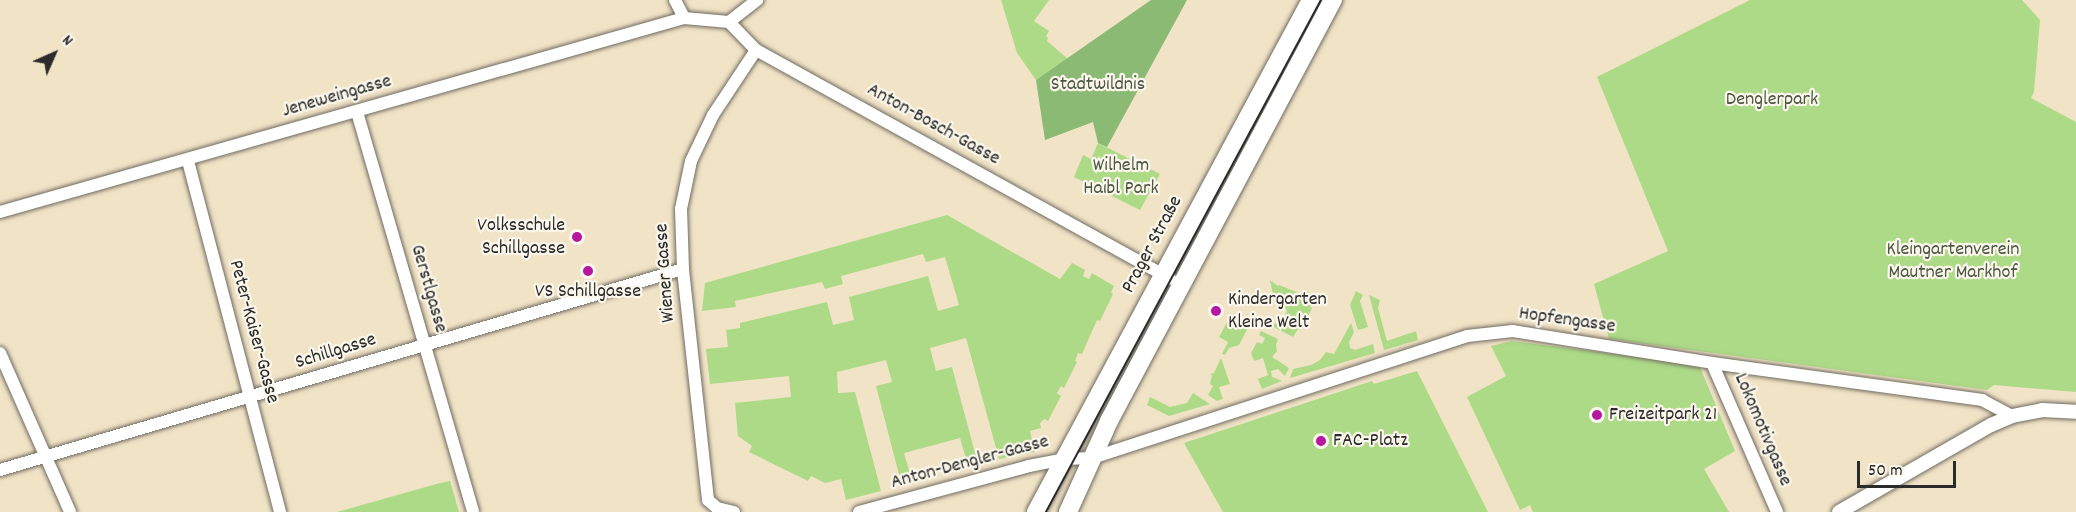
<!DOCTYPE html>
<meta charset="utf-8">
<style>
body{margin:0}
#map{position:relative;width:2076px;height:512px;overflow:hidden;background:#f1e3c6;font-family:Dekko,sans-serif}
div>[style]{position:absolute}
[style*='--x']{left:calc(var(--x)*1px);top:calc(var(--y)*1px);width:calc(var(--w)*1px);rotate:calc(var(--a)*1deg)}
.green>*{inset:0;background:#adda87}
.forest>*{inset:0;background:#8aba74}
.roads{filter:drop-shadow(0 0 2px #706b61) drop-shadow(0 0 2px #706b61)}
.minor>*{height:12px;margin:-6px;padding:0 6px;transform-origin:6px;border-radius:6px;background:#fff}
.tertiary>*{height:14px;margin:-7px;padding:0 7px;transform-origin:7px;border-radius:7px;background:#fff}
.primary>*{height:18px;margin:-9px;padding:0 9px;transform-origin:9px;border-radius:9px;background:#fff}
.tram>*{height:1.5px;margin:-0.75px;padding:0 0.75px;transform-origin:0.75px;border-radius:0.75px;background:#2b2b2b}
.dots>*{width:16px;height:16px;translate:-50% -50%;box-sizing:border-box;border:3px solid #fbf7ec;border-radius:50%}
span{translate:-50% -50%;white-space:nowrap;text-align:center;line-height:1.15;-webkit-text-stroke:4.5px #fbf7ec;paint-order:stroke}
.park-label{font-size:20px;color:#4c5742}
.street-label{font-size:20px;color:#2b2b2b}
.poi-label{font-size:20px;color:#2b2b2b}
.right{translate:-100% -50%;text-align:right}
.left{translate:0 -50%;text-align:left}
.north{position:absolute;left:24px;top:24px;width:60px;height:60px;-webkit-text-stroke:4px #fbf7ec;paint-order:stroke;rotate:45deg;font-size:16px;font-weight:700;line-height:24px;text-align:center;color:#2b2b2b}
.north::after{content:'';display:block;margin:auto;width:21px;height:27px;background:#2b2b2b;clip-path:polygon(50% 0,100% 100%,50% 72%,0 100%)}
.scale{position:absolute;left:1857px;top:461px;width:99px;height:27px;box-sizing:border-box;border:3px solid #2b2b2b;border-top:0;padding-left:8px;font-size:18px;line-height:21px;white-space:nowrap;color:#2b2b2b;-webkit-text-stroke:4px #fbf7ec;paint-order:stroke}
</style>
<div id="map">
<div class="green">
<i style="clip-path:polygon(1001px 0,1049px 0,1034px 21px,1049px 31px,1046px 36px,1048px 38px,1047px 41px,1068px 59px,1036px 80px,1017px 53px)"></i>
<i style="clip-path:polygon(1750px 0,2022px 0,2040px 20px,2034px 92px,2031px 98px,2076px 122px,2076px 392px,1994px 385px,1987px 390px,1609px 339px,1594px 284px,1668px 251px,1597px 77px)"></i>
<i style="clip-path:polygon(1098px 143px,1160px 174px,1140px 210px,1074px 177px,1083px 155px,1091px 159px)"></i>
<i style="clip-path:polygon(947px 215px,1060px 279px,1072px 263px,1085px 270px,1083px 276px,1089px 279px,1092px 273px,1114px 286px,1111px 292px,1113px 294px,1100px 321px,1097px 320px,1082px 354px,1078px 353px,1075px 361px,1077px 362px,1064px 388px,1061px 386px,1057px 393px,1061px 396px,1048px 421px,1044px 419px,1040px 423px,1041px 428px,1030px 431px,1035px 452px,999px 459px,966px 338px,930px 348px,936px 371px,952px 367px,978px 464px,967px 462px,960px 438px,904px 453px,911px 477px,902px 486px,876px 386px,892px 382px,886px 360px,837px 372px,838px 393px,855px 392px,881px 491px,846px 500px,841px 479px,825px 483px,811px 476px,808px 481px,749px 452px,752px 446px,738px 436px,735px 403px,791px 397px,789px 376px,710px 384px,706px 349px,728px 347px,726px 330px,740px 328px,740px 323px,827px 302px,833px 325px,854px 320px,849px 297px,928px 276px,938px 311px,959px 305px,945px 257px,926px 262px,923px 254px,841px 276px,843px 284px,825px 289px,822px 282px,735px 301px,736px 307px,702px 311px,705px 283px)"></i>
<i style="clip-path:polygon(1270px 280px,1278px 286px,1279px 285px,1301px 294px,1305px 289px,1314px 298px,1310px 307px,1312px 308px,1301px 330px,1298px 329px,1293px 337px,1266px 323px,1267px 321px,1275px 324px,1282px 322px,1287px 311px,1281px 301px,1274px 300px)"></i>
<i style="clip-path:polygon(1356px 291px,1363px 295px,1360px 301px,1368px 327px,1358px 330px,1350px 305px)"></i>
<i style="clip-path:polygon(1369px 295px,1380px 300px,1378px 308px,1387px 341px,1416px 331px,1418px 340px,1384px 350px)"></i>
<i style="clip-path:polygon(1244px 316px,1252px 320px,1239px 345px,1229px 348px,1225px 355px,1222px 354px,1228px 342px,1219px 337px,1230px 317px,1240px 322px)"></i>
<i style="clip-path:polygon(1351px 323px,1354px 332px,1349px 342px,1350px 348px,1355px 350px,1373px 344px,1375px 353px,1290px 378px,1293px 369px,1311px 365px,1320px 360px,1326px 352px,1334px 354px)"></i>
<i style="clip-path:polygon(1261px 331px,1278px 339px,1276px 345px,1277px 351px,1272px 357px,1289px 368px,1285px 376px,1278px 369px,1271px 371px,1272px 377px,1282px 381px,1262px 389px,1258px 379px,1268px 375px,1263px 358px,1254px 361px,1251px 353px,1257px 342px,1262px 344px,1265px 338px,1259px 335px)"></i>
<i style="clip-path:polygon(1512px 341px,1699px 365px,1735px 451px,1704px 469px,1729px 512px,1533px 512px,1530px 505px,1520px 510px,1467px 397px,1506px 376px,1491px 346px)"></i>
<i style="clip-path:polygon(1221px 358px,1230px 384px,1219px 387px,1223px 399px,1217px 401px,1208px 395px,1213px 386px,1210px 384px,1212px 375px,1210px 374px,1214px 373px)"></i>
<i style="clip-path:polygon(1417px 371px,1488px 512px,1223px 512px,1184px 443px,1372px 381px,1374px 384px)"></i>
<i style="clip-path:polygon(1193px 393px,1210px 404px,1169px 416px,1147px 405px,1150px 397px,1170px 407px,1187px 403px)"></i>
<i style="clip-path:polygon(450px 481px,459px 512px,337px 512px,440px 483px)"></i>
</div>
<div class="forest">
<i style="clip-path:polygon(1151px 0,1187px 0,1107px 147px,1098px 143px,1093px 122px,1045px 140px,1036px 80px)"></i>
</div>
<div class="roads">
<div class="minor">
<i style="--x:675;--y:0;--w:20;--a:63"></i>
<i style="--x:729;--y:22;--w:36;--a:-38"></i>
<i style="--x:357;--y:112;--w:416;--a:73.8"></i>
<i style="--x:188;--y:161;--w:363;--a:75.3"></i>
<i style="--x:0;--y:212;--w:711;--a:-15.83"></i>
<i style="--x:684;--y:18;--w:45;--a:5.1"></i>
<i style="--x:729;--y:22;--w:39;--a:46"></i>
<i style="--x:756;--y:50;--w:473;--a:28.9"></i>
<i style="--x:0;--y:353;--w:174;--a:66.2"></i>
<i style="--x:1712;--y:363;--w:163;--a:66.4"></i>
<i style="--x:0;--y:470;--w:712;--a:-16.4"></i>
<i style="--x:734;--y:512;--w:17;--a:-167"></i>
<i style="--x:717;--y:508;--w:12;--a:-138"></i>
<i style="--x:708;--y:500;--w:232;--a:-96.2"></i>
<i style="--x:683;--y:269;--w:60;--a:-91.9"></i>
<i style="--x:681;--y:209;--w:49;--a:-78.2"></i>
<i style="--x:691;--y:161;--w:51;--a:-64.4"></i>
<i style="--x:713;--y:115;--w:78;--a:-56.5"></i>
<i style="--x:859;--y:512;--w:176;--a:-15.1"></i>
<i style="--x:1029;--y:466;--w:36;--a:-11"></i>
<i style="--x:1064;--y:459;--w:28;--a:-2"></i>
<i style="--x:1092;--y:458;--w:394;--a:-18"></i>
<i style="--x:1467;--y:336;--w:46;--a:-6.2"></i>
<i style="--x:1513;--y:331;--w:202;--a:9.1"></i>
<i style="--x:1712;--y:363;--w:273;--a:7.8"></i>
<i style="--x:1982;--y:400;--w:34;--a:28"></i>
</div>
<div class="tertiary">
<i style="--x:1839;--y:512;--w:175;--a:-29.8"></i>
<i style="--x:1991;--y:425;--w:23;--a:-23"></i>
<i style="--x:2012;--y:416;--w:31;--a:-11"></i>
<i style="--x:2042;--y:410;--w:34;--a:3"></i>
</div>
<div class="primary">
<i style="--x:1036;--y:512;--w:581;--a:-61.76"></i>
<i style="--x:1068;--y:512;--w:100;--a:-65.7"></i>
<i style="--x:1109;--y:421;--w:477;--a:-62"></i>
</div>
</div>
<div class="tram">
<i style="--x:1046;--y:512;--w:581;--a:-61.76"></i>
</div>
<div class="dots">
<i style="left:577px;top:237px;background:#b5179e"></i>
<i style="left:588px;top:271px;background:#b5179e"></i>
<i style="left:1216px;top:311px;background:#b5179e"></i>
<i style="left:1597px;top:415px;background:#b5179e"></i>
<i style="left:1321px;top:441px;background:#b5179e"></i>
</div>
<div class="park-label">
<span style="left:1098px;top:85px">Stadtwildnis</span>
<span style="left:1772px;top:100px">Denglerpark</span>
<span style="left:1121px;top:178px">Wilhelm<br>Haibl Park</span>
<span style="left:1953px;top:262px">Kleingartenverein<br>Mautner Markhof</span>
</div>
<div class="street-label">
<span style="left:337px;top:97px;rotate:-16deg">Jeneweingasse</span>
<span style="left:933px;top:125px;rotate:29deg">Anton-Bosch-Gasse</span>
<span style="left:1153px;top:245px;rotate:-62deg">Prager Straße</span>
<span style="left:666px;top:273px;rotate:-94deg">Wiener Gasse</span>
<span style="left:428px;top:289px;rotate:74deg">Gerstlgasse</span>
<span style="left:1567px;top:321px;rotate:8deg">Hopfengasse</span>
<span style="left:253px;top:332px;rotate:75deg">Peter-Kaiser-Gasse</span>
<span style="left:336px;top:352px;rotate:-17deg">Schillgasse</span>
<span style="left:1762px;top:430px;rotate:67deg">Lokomotivgasse</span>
<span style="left:970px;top:463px;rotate:-15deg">Anton-Dengler-Gasse</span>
</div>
<div class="poi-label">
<span class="right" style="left:565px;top:238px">Volksschule<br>Schillgasse</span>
<span style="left:588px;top:292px">VS Schillgasse</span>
<span class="left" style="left:1228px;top:312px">Kindergarten<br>Kleine Welt</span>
<span class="left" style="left:1609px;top:415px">Freizeitpark 21</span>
<span class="left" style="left:1333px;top:441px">FAC-Platz</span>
</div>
<div class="north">N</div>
<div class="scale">50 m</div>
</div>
